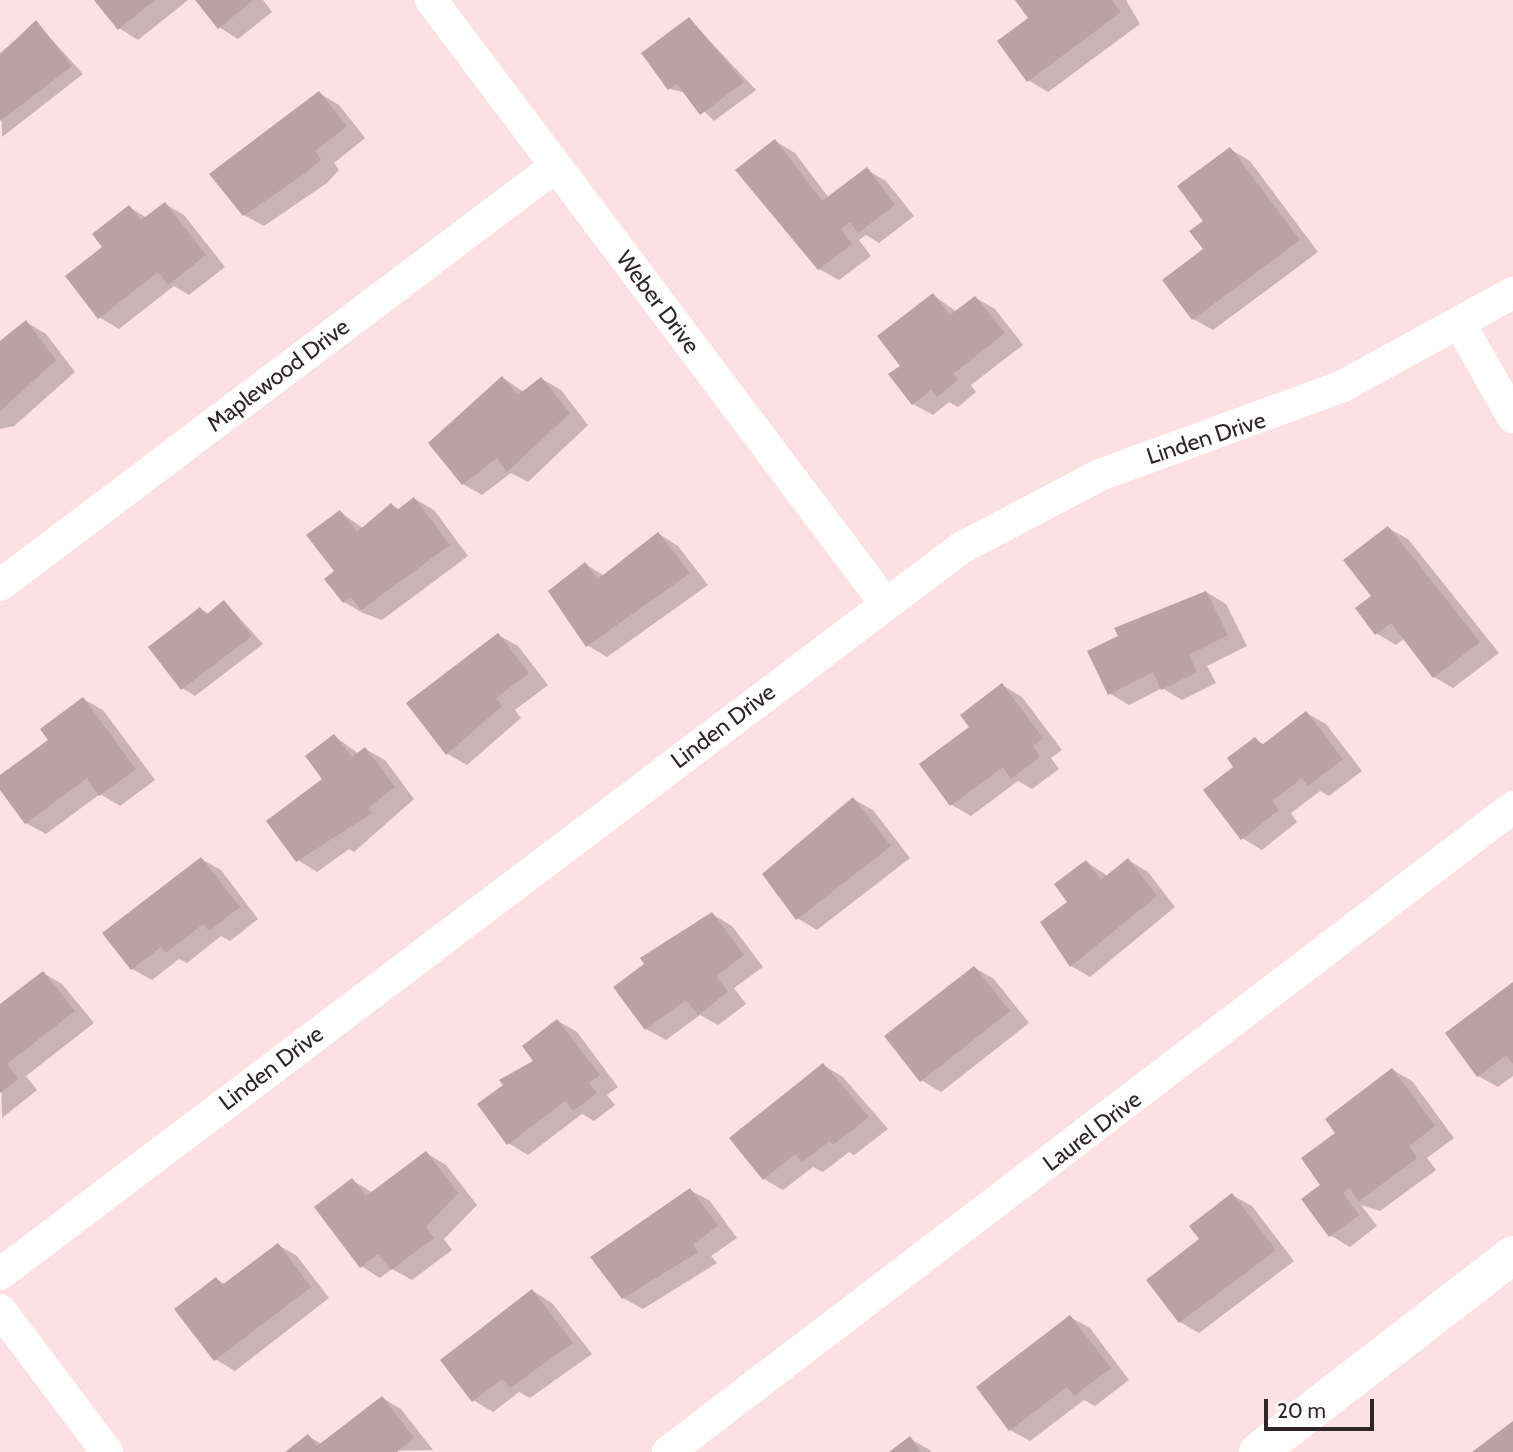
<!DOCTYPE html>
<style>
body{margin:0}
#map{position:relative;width:1513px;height:1452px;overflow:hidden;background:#fce0e2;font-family:Cabin,sans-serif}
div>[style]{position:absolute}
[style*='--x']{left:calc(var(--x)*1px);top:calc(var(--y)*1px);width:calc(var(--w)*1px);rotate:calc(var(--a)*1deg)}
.shadow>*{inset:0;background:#0003}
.building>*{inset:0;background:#bca1a3}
.minor>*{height:32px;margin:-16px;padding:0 16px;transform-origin:16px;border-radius:16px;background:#fff}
.tertiary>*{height:38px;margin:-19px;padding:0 19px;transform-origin:19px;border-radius:19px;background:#fff}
span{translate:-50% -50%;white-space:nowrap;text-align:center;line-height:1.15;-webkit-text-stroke:5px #fff;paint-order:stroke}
.street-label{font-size:23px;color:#302627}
.scale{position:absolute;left:1264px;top:1399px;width:110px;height:32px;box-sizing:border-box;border:4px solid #302627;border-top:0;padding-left:9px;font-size:21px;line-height:24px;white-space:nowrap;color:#302627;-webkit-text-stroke:5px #fff;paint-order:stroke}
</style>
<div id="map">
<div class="shadow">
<i style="clip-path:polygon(97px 0,188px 0,138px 40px,119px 28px)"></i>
<i style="clip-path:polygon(197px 0,263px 0,272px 12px,238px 39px,219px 27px)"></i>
<i style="clip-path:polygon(1017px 0,1126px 0,1140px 24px,1048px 92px,1028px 80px,1030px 18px)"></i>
<i style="clip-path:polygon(689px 19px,756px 90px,714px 121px,686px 93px,670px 89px)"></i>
<i style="clip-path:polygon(36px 22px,83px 74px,2px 137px,0 53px)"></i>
<i style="clip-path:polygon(319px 93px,339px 105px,365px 138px,334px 163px,339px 170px,327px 183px,264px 226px,244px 215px,211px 174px)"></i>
<i style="clip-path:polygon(775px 141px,795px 153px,829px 198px,867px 170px,886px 181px,914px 216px,879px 243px,866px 235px,859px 240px,871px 256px,839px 280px,819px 269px,737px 170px)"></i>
<i style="clip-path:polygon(1230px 149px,1250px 161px,1318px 252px,1213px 330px,1193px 319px,1164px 280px,1206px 250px,1205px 221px)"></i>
<i style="clip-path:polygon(165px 204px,184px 215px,225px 267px,189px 295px,174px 286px,119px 329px,99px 317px,105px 248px,129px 207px,147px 218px)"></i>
<i style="clip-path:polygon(933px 295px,957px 312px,976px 298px,995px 309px,1023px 345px,971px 385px,976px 392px,958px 407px,949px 402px,933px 415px,913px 404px,902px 366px)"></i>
<i style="clip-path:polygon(26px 322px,46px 334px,75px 372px,14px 426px,0 429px,0 343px)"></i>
<i style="clip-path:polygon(503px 378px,524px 392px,542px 379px,561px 390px,588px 425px,528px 482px,511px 473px,482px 495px,463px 484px)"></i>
<i style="clip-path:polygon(415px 499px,434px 510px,468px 556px,382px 620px,363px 613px,344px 602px,336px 572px,340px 512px,364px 529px,392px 505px,400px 510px)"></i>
<i style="clip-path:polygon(1388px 528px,1408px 539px,1499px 653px,1453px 688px,1434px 677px,1405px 638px,1396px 645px,1376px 633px,1373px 596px)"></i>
<i style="clip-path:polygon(659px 534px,678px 546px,708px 585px,607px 657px,587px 645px,585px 564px,605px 576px)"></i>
<i style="clip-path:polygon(1206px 592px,1226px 604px,1247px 646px,1207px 666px,1216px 683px,1182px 700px,1162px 688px,1129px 705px,1109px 693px)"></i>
<i style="clip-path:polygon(225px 602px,263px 644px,195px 696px,182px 688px,201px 609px,209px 614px)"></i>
<i style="clip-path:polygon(498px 635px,518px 646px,548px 685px,515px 710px,521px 718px,467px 765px,448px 754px,409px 703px)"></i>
<i style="clip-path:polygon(1002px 685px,1022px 697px,1062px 750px,1051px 758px,1059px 769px,1032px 789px,1018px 781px,971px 816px,952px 805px,922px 764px,972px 727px)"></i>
<i style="clip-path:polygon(83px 699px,103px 710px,155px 780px,120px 806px,100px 794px,46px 834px,26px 823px,0 778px,50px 740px)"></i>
<i style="clip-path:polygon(1306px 713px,1326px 724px,1362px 771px,1329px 796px,1320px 791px,1291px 813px,1297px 822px,1262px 850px,1242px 838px,1255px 739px,1265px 745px)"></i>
<i style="clip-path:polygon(334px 736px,359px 754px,365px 749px,385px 760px,414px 799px,354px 852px,349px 849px,317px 872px,298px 860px)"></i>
<i style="clip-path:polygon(853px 799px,873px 810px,910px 858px,817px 930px,797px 918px)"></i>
<i style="clip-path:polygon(201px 859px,221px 870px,258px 919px,230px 941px,221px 936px,187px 963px,179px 959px,152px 980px,132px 969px)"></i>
<i style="clip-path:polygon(1128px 860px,1148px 872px,1175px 907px,1090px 977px,1071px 966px,1086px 862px,1108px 876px)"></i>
<i style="clip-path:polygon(712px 914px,732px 926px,763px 967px,734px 988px,746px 1004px,718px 1025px,700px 1015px,666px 1040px,646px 1029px)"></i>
<i style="clip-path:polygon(975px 968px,994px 979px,1029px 1023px,941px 1092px,921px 1080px)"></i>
<i style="clip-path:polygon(43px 973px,62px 984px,94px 1023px,26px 1076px,37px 1090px,2px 1118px,0 1006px)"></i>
<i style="clip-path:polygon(1513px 984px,1513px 1076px,1498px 1087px,1478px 1076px)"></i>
<i style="clip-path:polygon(558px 1021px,577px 1032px,618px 1087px,607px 1095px,615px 1105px,594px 1121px,582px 1114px,528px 1155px,508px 1143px,536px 1061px)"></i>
<i style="clip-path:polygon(823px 1065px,843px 1077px,888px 1129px,854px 1155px,849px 1152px,823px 1172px,813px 1167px,783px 1190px,764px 1179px)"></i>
<i style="clip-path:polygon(1393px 1070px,1412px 1081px,1454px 1138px,1427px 1158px,1436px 1170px,1380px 1211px,1361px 1205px,1377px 1226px,1350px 1247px,1330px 1235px,1322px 1185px,1338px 1133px)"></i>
<i style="clip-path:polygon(426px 1153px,446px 1165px,477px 1205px,444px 1239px,452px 1250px,412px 1280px,392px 1269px,380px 1278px,361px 1266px,352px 1180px,373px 1193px)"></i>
<i style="clip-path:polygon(690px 1190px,710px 1201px,737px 1238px,711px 1256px,717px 1263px,643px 1309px,623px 1298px)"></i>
<i style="clip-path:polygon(1232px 1195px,1252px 1206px,1294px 1261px,1199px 1333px,1180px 1322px,1201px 1240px)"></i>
<i style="clip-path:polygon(278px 1245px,297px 1256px,329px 1298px,235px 1371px,215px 1359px,216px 1279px,226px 1285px)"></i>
<i style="clip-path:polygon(533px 1291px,552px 1303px,592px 1354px,530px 1398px,519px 1392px,493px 1412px,473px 1400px)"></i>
<i style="clip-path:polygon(1070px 1317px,1090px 1328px,1129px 1380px,1095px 1406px,1084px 1400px,1030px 1441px,1010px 1430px)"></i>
<i style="clip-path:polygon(382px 1398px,401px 1409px,433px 1450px,288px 1452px,308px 1436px,322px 1444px)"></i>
<i style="clip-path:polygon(910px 1439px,930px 1450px,931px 1452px,892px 1452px)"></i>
</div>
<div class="building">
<i style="clip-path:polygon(94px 0,155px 0,118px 30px)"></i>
<i style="clip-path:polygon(195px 0,253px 0,218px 29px)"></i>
<i style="clip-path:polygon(1015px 0,1112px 0,1121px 12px,1027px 82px,997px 41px,1028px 18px)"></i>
<i style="clip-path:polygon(689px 17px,744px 82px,700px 115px,677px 84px,668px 90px,641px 53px)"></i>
<i style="clip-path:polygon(36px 20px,72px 66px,0 121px,0 55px)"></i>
<i style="clip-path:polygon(319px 91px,347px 126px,315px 151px,321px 159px,307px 172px,243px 216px,209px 174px)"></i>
<i style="clip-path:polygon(775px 139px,822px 201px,867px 167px,895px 205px,858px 233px,850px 222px,841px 229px,852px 244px,818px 270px,735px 170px)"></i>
<i style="clip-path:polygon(1230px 147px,1300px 240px,1192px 320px,1162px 280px,1203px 249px,1189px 231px,1203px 221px,1177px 186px)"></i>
<i style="clip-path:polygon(165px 202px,206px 255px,168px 285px,158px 272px,98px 319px,65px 276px,102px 247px,92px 234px,129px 205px,141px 220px)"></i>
<i style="clip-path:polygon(933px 293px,950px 315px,975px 296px,1005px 333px,953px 374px,958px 380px,937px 397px,931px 390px,912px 405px,888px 374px,900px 366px,877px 336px)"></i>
<i style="clip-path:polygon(26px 320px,56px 360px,0 411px,0 341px)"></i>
<i style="clip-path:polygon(502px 376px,518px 395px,541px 377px,570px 413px,507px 472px,497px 458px,462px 485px,428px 443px)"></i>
<i style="clip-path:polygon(414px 497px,450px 545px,361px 610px,351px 597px,343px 603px,324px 579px,334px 571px,306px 535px,340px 510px,357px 532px,391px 503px,397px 510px)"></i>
<i style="clip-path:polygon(1388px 526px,1480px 642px,1433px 678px,1391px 623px,1375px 635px,1355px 608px,1371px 596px,1343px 560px)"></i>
<i style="clip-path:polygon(658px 532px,690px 573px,586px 647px,548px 591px,585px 562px,598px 579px)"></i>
<i style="clip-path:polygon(1206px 591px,1228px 635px,1189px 655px,1197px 672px,1161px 690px,1153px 672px,1108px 695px,1087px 651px,1118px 636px,1114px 628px)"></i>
<i style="clip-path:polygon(224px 600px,252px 636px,181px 690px,148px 647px,200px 607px,206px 615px)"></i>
<i style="clip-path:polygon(498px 633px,529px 673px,496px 698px,502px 706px,446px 755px,406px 703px)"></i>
<i style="clip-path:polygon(1002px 683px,1043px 738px,1033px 746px,1040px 757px,1011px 779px,1003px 767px,950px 806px,919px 764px,969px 727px,960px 715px)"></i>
<i style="clip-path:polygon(83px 697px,136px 769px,99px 796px,87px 778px,25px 824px,0 790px,0 775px,48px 740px,40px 729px)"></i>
<i style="clip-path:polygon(1306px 711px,1343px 759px,1308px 786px,1302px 778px,1272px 801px,1279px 810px,1241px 840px,1203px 790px,1233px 767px,1227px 758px,1255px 737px,1262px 745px)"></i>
<i style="clip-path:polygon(334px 734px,352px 757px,365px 747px,395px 787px,368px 808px,372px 813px,296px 862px,266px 821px,322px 779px,305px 756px)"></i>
<i style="clip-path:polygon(853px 797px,891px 846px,796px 920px,762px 874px)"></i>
<i style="clip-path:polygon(201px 857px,240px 907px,209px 931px,203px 924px,166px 953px,161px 947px,131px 970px,102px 933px)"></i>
<i style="clip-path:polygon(1128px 858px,1157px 896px,1070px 967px,1040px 922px,1067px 902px,1054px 884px,1086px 860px,1101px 880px)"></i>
<i style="clip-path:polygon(712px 912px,744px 955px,716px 976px,728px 992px,698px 1015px,686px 1000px,645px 1030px,613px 987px,644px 964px,640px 958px)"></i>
<i style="clip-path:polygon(974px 966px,1010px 1011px,920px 1082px,884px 1036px)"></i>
<i style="clip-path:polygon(43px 971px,75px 1011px,7px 1064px,18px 1079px,0 1093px,0 1004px)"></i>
<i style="clip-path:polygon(1513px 982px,1513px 1064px,1506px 1055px,1477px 1077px,1445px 1033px)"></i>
<i style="clip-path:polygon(557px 1019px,600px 1075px,589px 1083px,597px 1093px,573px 1111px,565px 1101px,507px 1145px,477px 1104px,503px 1085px,499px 1080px,533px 1061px,522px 1046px)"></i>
<i style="clip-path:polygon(823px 1063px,869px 1117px,833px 1145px,830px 1141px,802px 1162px,795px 1154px,763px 1180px,729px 1138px)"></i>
<i style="clip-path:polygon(1392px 1068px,1435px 1126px,1409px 1146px,1417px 1158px,1359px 1201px,1349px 1188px,1343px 1193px,1359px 1215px,1329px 1237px,1301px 1199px,1320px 1185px,1301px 1158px,1335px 1133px,1325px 1119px)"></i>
<i style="clip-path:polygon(426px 1151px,458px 1193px,426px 1227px,434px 1238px,391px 1270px,378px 1254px,360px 1268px,314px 1207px,352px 1178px,366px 1196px)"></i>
<i style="clip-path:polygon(690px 1188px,718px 1226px,693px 1244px,698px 1252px,622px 1299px,590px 1257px)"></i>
<i style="clip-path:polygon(1232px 1193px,1276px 1250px,1179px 1323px,1146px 1280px,1199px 1239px,1189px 1226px)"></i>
<i style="clip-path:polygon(278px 1243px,311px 1287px,214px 1361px,174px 1309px,216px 1277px,222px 1285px)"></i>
<i style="clip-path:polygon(532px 1289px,573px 1343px,510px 1388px,502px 1379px,472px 1402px,440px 1360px)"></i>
<i style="clip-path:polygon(1070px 1315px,1111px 1368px,1074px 1396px,1067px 1387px,1009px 1431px,976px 1387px)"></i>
<i style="clip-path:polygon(382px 1396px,414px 1438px,397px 1452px,285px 1452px,308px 1434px,317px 1446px)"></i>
<i style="clip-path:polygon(1513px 1421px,1513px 1452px,1472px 1452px)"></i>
<i style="clip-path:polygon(910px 1436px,921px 1452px,889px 1452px)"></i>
</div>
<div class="minor">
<i style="--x:431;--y:0;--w:755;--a:53.02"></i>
<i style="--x:1461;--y:326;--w:105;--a:60.3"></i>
<i style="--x:0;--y:585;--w:696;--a:-37"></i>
<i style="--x:0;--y:1274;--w:1204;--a:-37.07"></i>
<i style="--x:961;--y:548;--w:157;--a:-27.7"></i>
<i style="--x:1100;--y:475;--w:257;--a:-20.1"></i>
<i style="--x:1341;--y:387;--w:196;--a:-28.7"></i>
<i style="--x:0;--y:1310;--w:178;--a:53"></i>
<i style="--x:668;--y:1452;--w:1063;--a:-37.35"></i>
</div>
<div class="tertiary">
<i style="--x:1258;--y:1452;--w:322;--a:-37.7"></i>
</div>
<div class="street-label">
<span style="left:658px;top:302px;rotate:53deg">Weber Drive</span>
<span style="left:278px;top:375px;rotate:-37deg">Maplewood Drive</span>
<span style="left:1206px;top:438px;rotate:-18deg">Linden Drive</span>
<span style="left:723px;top:726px;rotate:-37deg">Linden Drive</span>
<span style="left:271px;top:1068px;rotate:-37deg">Linden Drive</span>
<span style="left:1092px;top:1131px;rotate:-37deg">Laurel Drive</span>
</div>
<div class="scale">20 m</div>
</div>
